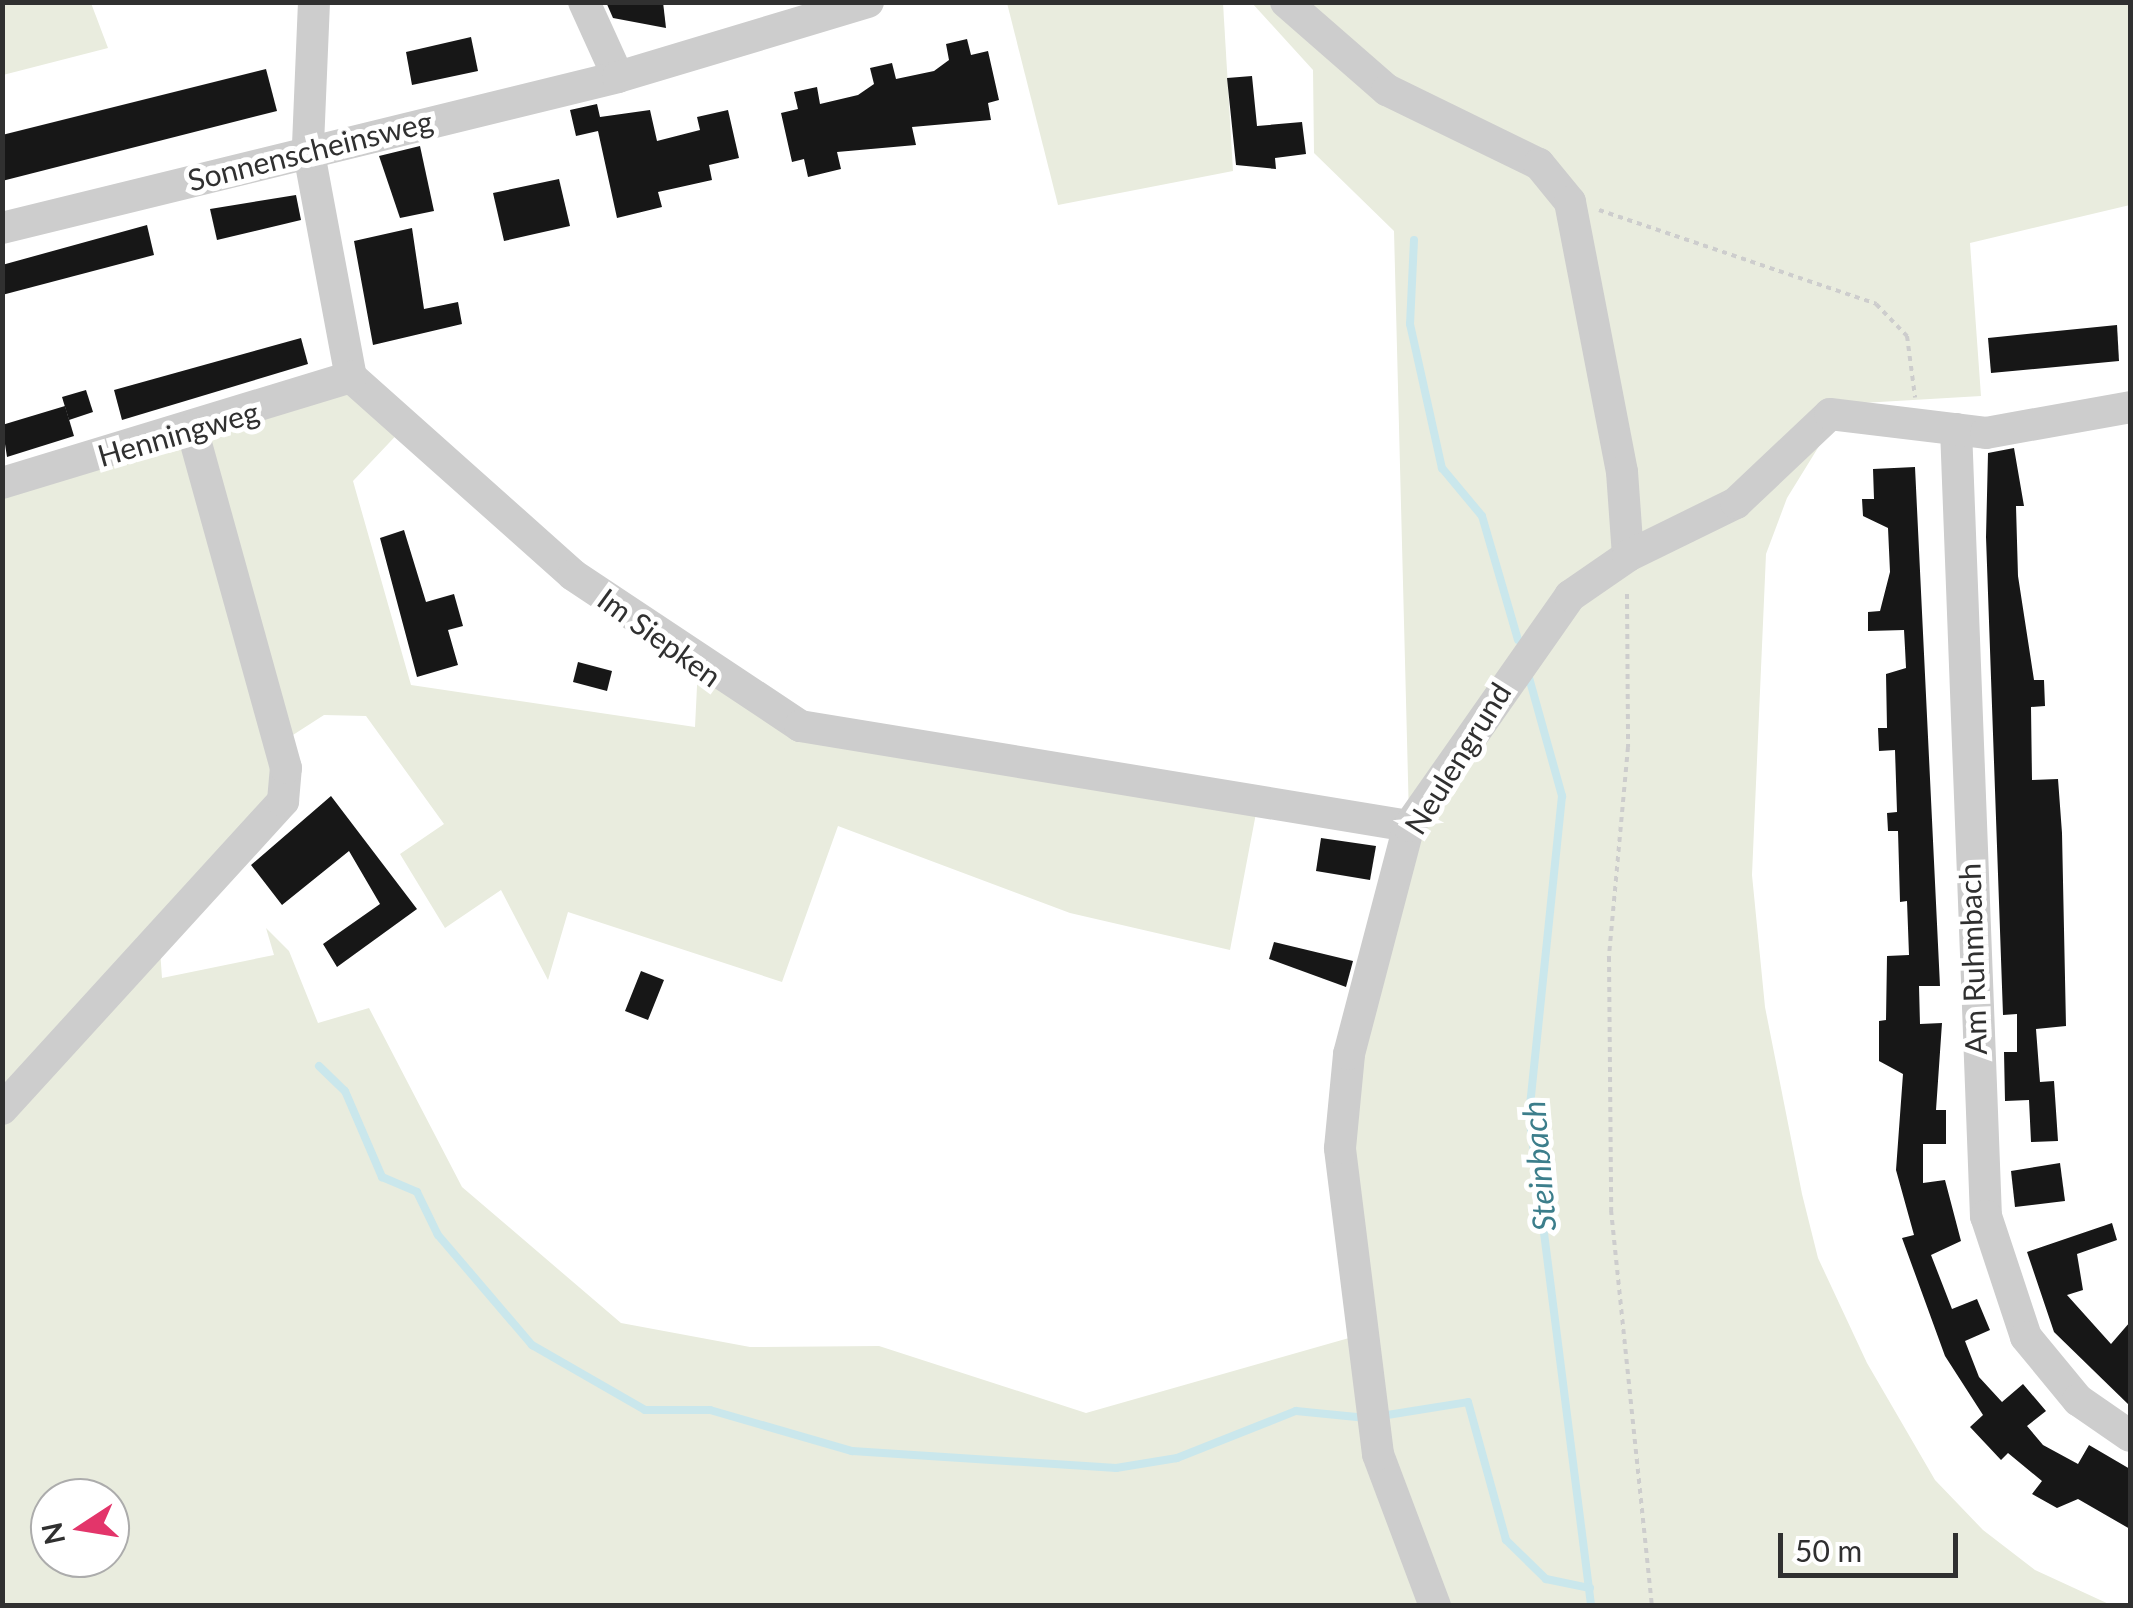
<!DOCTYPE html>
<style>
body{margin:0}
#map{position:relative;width:2133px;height:1608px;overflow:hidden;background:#fff;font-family:Lato,sans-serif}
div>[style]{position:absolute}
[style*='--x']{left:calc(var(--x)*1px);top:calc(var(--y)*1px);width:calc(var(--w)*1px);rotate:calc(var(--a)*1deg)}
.green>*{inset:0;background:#e9ecde}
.stream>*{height:8px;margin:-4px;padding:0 4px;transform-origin:4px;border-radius:4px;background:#cae7ec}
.building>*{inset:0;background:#171717}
.path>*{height:4px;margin-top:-2px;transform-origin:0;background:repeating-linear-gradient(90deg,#cdcdcd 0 5px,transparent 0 10px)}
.minor>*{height:32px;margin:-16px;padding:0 16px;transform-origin:16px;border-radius:16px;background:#cdcdcd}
span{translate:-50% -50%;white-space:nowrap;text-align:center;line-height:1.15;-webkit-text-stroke:10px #fff;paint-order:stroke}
.street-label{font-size:30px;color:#303030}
.water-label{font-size:32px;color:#3c7e8b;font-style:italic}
.frame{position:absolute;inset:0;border:5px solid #303030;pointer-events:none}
.north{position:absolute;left:30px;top:1478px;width:100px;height:100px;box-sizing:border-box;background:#fff;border:2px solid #acacac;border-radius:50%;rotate:258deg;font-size:28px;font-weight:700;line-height:40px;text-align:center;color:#303030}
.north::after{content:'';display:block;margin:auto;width:35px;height:45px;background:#e3356a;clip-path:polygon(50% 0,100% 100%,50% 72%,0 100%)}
.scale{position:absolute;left:1778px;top:1533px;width:180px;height:45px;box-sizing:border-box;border:5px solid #303030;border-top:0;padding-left:12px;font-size:30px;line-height:35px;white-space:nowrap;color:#303030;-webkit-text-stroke:8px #fff;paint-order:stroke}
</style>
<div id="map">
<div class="green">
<i style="clip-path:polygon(3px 2px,91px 3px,108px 48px,3px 75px)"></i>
<i style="clip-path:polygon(1007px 3px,1223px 3px,1233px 171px,1058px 205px)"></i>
<i style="clip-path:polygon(evenodd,1252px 3px,2130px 3px,2130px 205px,1970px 243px,1981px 396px,1845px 404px,1787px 498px,1766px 554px,1752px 875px,1765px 1007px,1802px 1194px,1818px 1258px,1867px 1363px,1935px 1480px,1983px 1530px,2035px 1570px,2111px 1605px,3px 1605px,2px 487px,351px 380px,406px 425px,353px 481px,411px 685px,695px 727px,698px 666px,742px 700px,1257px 808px,1230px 950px,1070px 913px,838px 826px,782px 982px,568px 912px,548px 980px,501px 890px,445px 928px,400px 854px,444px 824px,366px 716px,324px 715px,282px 742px,282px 801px,159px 935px,162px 978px,274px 955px,266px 928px,289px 951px,318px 1023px,369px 1008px,462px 1187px,621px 1323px,750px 1347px,879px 1346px,1086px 1413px,1356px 1336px,1341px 1148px,1409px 818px,1394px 231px,1314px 153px,1313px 70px,1252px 3px,50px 1498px,110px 1498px,110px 1558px,50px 1558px,50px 1498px)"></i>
</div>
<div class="stream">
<i style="--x:1414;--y:240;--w:84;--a:92.7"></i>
<i style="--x:1410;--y:324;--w:148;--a:77.5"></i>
<i style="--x:1442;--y:468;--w:62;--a:50.2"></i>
<i style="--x:1482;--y:516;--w:129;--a:73.8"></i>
<i style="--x:1528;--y:674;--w:127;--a:74.4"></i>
<i style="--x:1562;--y:796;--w:320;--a:95.9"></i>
<i style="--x:1529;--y:1114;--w:496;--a:82.8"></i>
<i style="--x:319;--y:1066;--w:36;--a:44"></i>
<i style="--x:345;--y:1091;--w:94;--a:66.7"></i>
<i style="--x:382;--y:1177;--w:38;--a:23"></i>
<i style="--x:417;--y:1192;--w:48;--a:64"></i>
<i style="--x:438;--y:1235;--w:145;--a:49.5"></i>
<i style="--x:532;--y:1345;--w:130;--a:29.9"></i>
<i style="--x:645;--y:1410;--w:65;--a:0"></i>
<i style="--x:710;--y:1410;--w:148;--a:16.1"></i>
<i style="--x:852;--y:1451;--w:265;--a:3.7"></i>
<i style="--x:1116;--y:1468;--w:62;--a:-9.3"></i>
<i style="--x:1177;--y:1458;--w:128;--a:-21.6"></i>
<i style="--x:1296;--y:1411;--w:71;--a:5.6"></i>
<i style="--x:1381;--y:1416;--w:88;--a:-9.1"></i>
<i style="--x:1468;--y:1402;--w:143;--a:74.6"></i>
<i style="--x:1506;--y:1540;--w:56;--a:44.3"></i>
<i style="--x:1546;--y:1579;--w:45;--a:11.6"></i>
</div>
<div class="building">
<i style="clip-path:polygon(606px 2px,663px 2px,666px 28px,613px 18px)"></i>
<i style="clip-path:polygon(471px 37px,478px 71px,412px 85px,406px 52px)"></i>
<i style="clip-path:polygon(967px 39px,971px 55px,988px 51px,999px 100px,988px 103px,991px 120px,912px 127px,916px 145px,837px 152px,841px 169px,808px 177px,804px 159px,792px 162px,781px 113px,798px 109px,794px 92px,817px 87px,820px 104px,858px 95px,874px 84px,870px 68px,892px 63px,896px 79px,934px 71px,949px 60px,946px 44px)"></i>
<i style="clip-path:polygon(266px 69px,277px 111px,2px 181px,2px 135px)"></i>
<i style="clip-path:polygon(1252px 76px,1257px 126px,1302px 122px,1306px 154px,1275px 158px,1276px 169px,1236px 165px,1227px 78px)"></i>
<i style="clip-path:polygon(597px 104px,600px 117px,650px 110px,657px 141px,700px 130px,697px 117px,728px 110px,739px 158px,709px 165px,712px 180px,658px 192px,662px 207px,617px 218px,598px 131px,576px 136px,570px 110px)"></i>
<i style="clip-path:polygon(420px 146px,434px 211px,400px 218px,379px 156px)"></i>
<i style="clip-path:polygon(559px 179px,570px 226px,504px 241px,493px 193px)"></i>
<i style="clip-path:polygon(296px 195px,301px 220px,217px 240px,210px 209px)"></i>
<i style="clip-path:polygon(147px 225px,154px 255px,2px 295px,2px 265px)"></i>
<i style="clip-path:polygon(412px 228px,424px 309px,458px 302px,462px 324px,373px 345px,354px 241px)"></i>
<i style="clip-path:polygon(2117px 325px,2119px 361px,1991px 373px,1988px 338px)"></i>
<i style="clip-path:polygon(301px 338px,308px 364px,122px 420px,114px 390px)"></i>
<i style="clip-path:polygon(86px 390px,93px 412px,69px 420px,62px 397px)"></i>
<i style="clip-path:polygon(65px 406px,74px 436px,7px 457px,2px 425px)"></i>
<i style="clip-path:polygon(2014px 448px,2024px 506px,2016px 506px,2018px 576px,2034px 680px,2044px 680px,2045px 706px,2031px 707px,2032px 780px,2058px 779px,2062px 833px,2066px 1026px,2036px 1029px,2040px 1082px,2054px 1081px,2058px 1141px,2031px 1142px,2029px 1100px,2005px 1101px,2004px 1052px,2017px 1052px,2017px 1014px,2003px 1015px,1986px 537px,1988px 453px)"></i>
<i style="clip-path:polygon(1915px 467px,1940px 986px,1919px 986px,1920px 1024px,1942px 1023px,1936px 1110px,1946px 1110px,1946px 1144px,1923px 1144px,1923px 1183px,1945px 1180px,1961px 1241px,1931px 1255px,1952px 1309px,1977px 1299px,1990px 1330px,1965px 1341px,1979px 1377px,2002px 1402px,2023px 1384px,2046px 1411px,2027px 1426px,2043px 1445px,2078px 1464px,2089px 1445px,2130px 1469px,2130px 1529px,2078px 1499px,2057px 1508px,2032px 1494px,2042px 1481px,2008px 1453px,2001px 1460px,1970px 1427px,1983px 1415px,1945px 1356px,1902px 1238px,1914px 1235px,1896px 1170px,1903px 1074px,1879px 1061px,1879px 1021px,1886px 1020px,1887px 956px,1909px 955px,1907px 901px,1900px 902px,1898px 831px,1888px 831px,1887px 813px,1897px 812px,1895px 750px,1879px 751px,1878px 728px,1887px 728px,1886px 674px,1906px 668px,1905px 648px,1904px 630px,1868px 631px,1868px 612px,1880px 611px,1890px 572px,1888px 528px,1863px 516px,1862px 499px,1874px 499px,1873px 469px)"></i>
<i style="clip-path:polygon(404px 530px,426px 602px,454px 594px,463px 626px,448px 630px,458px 665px,417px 677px,380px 538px)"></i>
<i style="clip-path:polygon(578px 662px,612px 671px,607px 691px,573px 682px)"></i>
<i style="clip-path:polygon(331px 796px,417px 909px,337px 967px,323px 944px,380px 904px,349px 851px,282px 905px,251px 865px)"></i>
<i style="clip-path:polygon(1321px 838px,1376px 846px,1370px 880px,1316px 871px)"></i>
<i style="clip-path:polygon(1274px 942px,1353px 961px,1346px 987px,1269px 959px)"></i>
<i style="clip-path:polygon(641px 971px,664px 980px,648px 1020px,625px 1011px)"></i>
<i style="clip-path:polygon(2060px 1163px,2065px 1201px,2015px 1207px,2011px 1171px)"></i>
<i style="clip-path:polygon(2112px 1223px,2117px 1240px,2077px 1254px,2083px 1290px,2067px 1295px,2111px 1344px,2130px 1322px,2130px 1406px,2054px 1332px,2027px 1252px)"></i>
</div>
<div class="path">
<i style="--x:1599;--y:210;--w:293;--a:18.7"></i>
<i style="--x:1876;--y:304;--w:45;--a:45.9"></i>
<i style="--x:1907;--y:336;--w:62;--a:82.5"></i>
<i style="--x:1627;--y:594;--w:153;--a:89.6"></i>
<i style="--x:1628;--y:747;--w:211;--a:95.2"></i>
<i style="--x:1609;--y:957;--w:253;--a:89.5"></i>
<i style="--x:1611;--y:1210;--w:398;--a:84.1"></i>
</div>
<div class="minor">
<i style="--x:314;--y:2;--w:146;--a:92.4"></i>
<i style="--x:308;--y:148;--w:233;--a:79.4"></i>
<i style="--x:351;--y:377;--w:297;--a:41.7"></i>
<i style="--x:573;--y:575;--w:273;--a:33.6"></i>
<i style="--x:800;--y:726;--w:617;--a:9.32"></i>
<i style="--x:584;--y:2;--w:82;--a:65.6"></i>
<i style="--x:1286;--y:2;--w:134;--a:41.1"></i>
<i style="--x:1387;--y:90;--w:169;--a:26"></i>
<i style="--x:1539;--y:164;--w:49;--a:50.8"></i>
<i style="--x:1570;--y:202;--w:275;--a:79.1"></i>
<i style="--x:1622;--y:472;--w:84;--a:85.9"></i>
<i style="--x:2;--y:228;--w:634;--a:-13.77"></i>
<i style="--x:618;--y:77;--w:261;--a:-16.7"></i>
<i style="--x:1956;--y:429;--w:788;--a:87.82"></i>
<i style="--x:1986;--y:1216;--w:127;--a:71.7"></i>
<i style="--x:2026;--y:1337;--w:82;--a:50.5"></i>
<i style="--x:2078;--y:1400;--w:63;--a:34.7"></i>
<i style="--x:2;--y:483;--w:365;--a:-16.9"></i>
<i style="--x:2;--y:1109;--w:417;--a:-47.6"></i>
<i style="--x:283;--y:801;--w:33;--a:-85"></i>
<i style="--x:286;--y:768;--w:352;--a:-105.5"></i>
<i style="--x:1435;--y:1606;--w:162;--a:-110.6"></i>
<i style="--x:1378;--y:1454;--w:308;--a:-97.1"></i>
<i style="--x:1340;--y:1148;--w:94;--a:-84.5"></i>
<i style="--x:1349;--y:1054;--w:236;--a:-75.3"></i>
<i style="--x:1409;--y:826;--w:281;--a:-55"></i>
<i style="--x:1570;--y:596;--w:70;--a:-34.6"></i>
<i style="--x:1628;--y:556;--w:120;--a:-26.1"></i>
<i style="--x:1736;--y:503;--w:129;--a:-43.4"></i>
<i style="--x:1830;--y:414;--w:157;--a:6.9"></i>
<i style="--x:1986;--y:433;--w:146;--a:-10.2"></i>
</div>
<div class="street-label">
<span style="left:310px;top:150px;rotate:-14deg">Sonnenscheinsweg</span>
<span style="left:178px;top:433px;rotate:-16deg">Henningweg</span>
<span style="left:660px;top:637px;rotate:36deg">Im Siepken</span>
<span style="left:1457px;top:758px;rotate:-58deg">Neulengrund</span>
<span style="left:1972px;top:959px;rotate:-92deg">Am Ruhmbach</span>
</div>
<div class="water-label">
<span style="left:1539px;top:1166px;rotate:-95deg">Steinbach</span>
</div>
<div class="frame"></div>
<div class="north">N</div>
<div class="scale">50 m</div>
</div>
